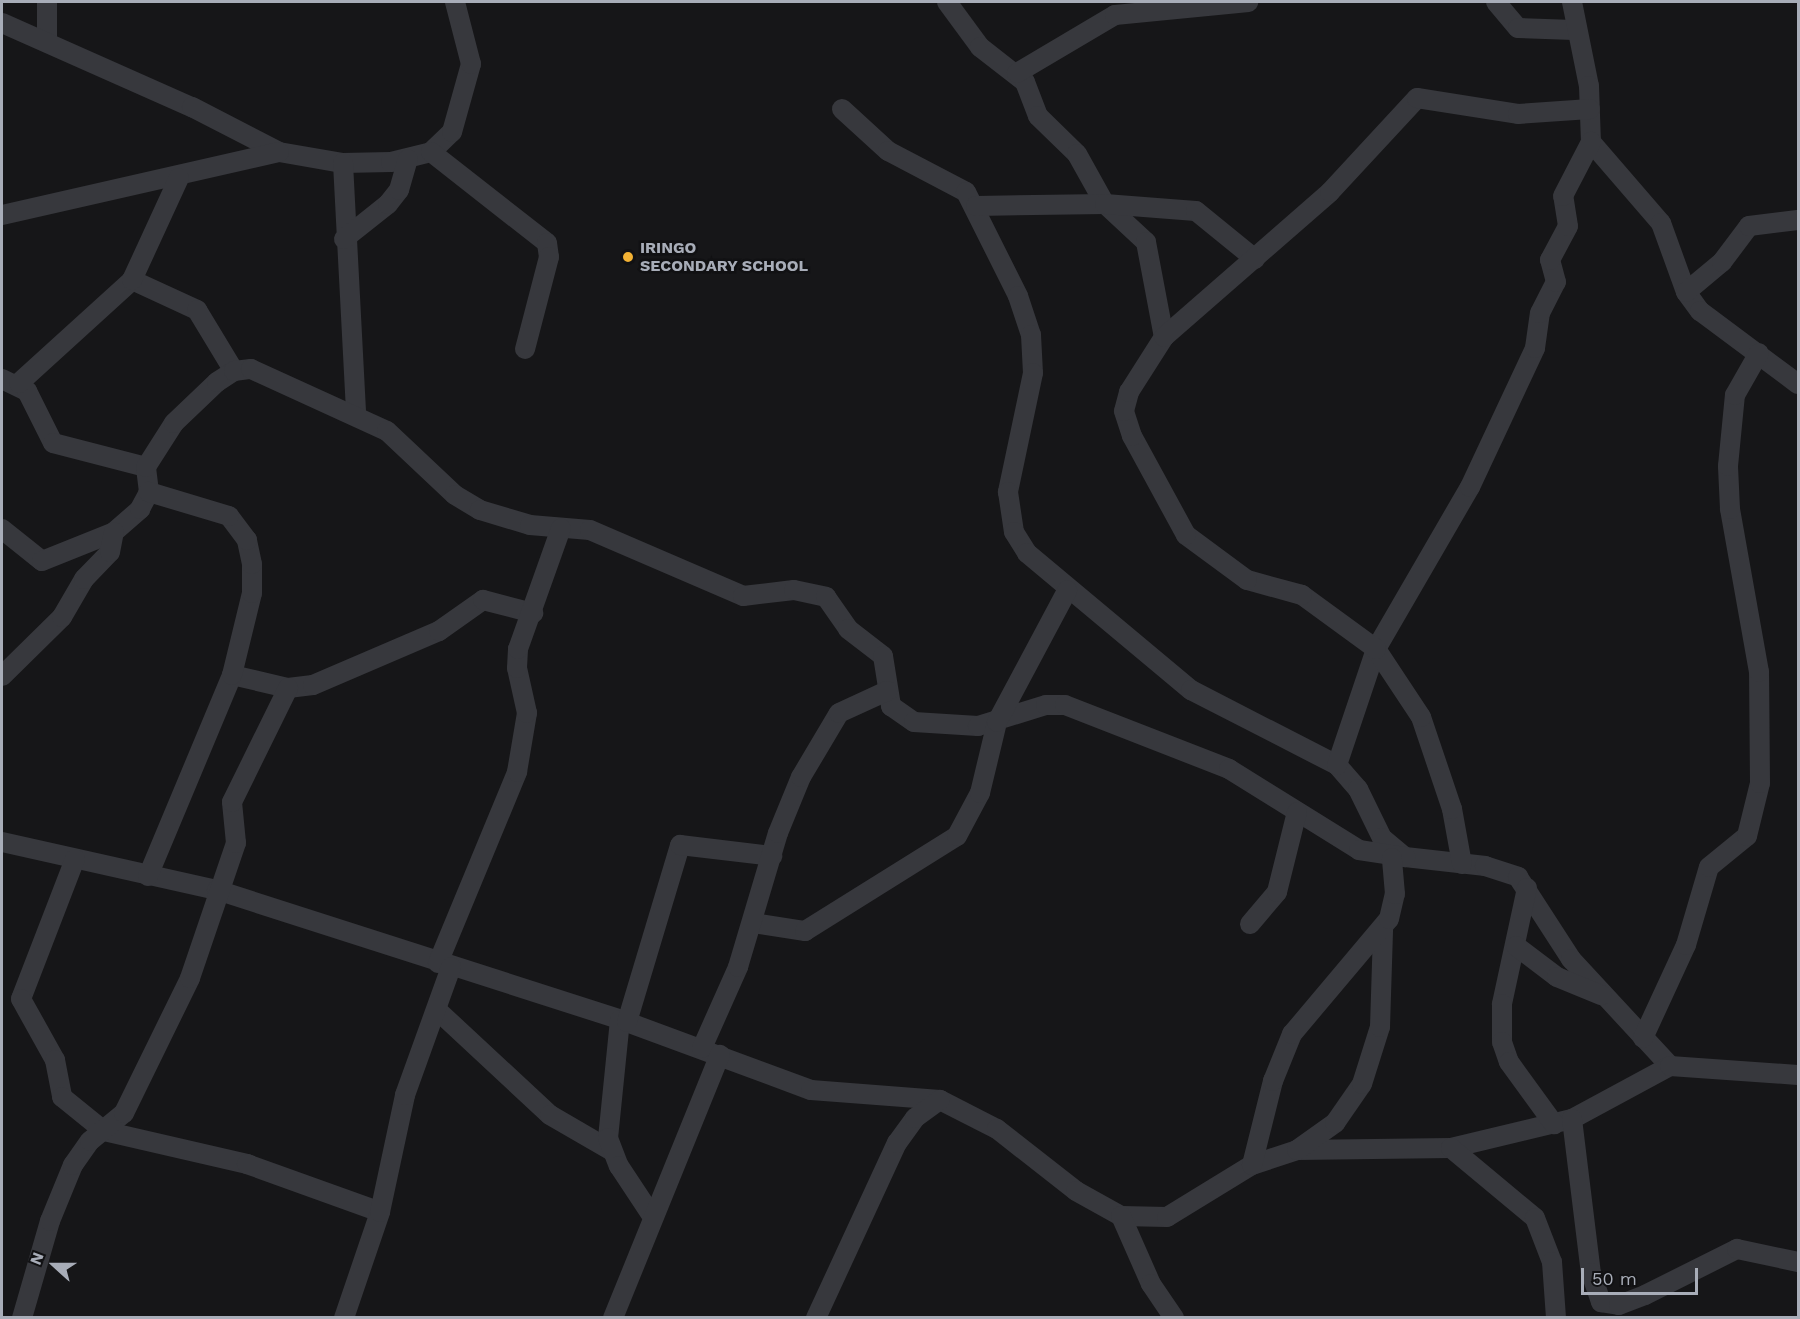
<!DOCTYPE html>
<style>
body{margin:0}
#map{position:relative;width:1800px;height:1319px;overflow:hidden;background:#161618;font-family:"Work Sans",sans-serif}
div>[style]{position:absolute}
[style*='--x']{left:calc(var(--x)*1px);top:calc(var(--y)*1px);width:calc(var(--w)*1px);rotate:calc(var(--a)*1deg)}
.minor>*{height:20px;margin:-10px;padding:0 10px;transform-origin:10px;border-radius:10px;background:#37383d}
.dots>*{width:16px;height:16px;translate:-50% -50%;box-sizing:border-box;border:3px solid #111113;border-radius:50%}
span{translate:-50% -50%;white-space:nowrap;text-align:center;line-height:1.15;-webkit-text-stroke:5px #111113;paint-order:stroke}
.poi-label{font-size:16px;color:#a8adb8;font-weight:700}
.left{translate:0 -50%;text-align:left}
.frame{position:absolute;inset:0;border:3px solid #a8adb8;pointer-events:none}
.north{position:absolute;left:24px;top:1235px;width:60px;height:60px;-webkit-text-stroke:4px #111113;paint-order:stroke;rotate:291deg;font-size:16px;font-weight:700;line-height:24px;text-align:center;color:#a8adb8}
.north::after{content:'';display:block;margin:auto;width:21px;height:27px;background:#a8adb8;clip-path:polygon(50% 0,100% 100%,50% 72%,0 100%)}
.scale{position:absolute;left:1581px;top:1268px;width:117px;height:27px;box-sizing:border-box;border:3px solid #a8adb8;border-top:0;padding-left:8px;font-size:18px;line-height:21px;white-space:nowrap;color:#a8adb8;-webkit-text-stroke:4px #111113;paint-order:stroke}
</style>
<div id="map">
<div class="minor">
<i style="--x:47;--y:2;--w:40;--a:90"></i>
<i style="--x:947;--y:2;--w:56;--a:53.7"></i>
<i style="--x:980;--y:47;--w:57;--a:37.9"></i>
<i style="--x:1025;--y:82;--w:36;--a:69"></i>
<i style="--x:1038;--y:116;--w:54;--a:44.3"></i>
<i style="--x:1077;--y:154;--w:57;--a:60.8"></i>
<i style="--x:1105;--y:204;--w:56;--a:42.8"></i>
<i style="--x:1146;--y:242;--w:97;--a:79.3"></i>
<i style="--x:1496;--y:2;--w:34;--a:50"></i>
<i style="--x:1518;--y:28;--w:56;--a:2"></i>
<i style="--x:1572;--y:2;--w:86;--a:78.6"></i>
<i style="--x:1589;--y:86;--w:56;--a:88"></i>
<i style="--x:1591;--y:142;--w:107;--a:49.2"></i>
<i style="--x:1661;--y:223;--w:73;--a:70.1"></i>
<i style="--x:1686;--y:292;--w:24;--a:54"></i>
<i style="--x:1700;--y:311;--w:122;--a:36.7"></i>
<i style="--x:2;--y:23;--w:208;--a:23.9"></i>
<i style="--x:192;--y:107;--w:98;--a:27.3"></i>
<i style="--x:279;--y:152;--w:65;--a:9.8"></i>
<i style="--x:343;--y:163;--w:48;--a:-1.2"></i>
<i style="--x:391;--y:162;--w:41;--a:-14"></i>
<i style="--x:431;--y:152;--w:29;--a:-44"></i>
<i style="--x:452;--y:132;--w:71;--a:-74.4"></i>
<i style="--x:471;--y:64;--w:64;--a:-104.5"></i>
<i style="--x:1017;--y:73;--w:114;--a:-30.6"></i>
<i style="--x:1115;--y:15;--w:134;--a:-5.6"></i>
<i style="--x:842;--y:109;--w:62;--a:42.4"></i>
<i style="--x:888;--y:151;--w:88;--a:27.7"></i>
<i style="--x:966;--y:192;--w:116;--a:63.4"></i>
<i style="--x:1018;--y:296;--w:41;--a:71.6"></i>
<i style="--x:1031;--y:335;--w:38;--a:87"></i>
<i style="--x:1033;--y:373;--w:122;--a:101.9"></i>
<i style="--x:1008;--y:492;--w:40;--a:81.5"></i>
<i style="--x:1014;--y:532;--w:25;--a:58"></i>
<i style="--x:1027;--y:553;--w:214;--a:39.9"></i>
<i style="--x:1191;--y:690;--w:164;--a:27.2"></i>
<i style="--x:1337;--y:765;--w:32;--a:49"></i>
<i style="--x:1358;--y:789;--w:55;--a:63.9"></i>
<i style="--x:1382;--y:838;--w:30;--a:40"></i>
<i style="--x:1405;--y:857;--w:81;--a:6.4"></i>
<i style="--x:1485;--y:866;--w:35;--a:18"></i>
<i style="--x:1518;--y:877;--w:98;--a:57.1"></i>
<i style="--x:1571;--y:959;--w:146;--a:47.2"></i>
<i style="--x:431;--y:152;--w:147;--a:38.1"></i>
<i style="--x:547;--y:243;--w:14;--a:82"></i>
<i style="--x:549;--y:257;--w:95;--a:104.6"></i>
<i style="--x:343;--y:163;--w:251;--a:87"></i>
<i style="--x:976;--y:206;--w:129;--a:-0.9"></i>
<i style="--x:1105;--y:204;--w:91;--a:4.4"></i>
<i style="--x:1196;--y:211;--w:76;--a:39.1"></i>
<i style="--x:2;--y:215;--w:284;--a:-12.8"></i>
<i style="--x:344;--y:239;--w:56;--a:-38.5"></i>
<i style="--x:388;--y:204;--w:18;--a:-52"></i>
<i style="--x:399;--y:190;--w:32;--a:-74"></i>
<i style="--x:132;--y:280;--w:72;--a:24.8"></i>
<i style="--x:197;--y:310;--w:71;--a:58.8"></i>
<i style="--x:1686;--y:292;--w:47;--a:-39.8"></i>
<i style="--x:1722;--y:262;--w:45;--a:-53.1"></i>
<i style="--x:1749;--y:226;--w:49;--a:-7"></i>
<i style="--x:2;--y:379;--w:28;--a:26"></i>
<i style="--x:27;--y:391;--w:58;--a:63.4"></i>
<i style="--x:53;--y:443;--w:96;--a:14.5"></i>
<i style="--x:19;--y:383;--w:153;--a:-42.3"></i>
<i style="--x:132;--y:280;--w:112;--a:-65.3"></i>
<i style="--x:2;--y:529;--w:51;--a:38.7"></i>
<i style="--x:42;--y:561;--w:78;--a:-21.9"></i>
<i style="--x:114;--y:532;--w:35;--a:-41"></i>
<i style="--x:140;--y:509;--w:19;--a:-62"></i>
<i style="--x:149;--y:492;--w:25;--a:-97"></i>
<i style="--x:146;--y:467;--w:52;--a:-57.5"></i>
<i style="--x:174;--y:423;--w:59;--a:-43.6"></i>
<i style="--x:217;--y:382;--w:20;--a:-33"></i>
<i style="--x:234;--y:371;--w:17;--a:-7"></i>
<i style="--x:251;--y:369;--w:149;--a:24.5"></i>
<i style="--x:387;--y:431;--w:93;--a:43.3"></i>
<i style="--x:455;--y:495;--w:29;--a:31"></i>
<i style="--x:480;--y:510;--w:52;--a:16.7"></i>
<i style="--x:530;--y:525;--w:60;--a:4.8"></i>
<i style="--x:590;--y:530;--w:167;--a:23.3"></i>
<i style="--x:743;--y:596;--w:51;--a:-6.7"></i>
<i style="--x:794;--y:590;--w:33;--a:12"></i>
<i style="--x:826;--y:597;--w:39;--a:55"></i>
<i style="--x:848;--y:629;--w:44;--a:37.6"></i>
<i style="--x:883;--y:656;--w:51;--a:80.9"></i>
<i style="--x:891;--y:706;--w:28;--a:35"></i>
<i style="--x:914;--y:722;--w:64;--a:3.6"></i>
<i style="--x:978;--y:726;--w:71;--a:-17.2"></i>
<i style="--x:1046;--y:705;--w:19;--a:0"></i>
<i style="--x:1065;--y:705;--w:176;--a:21.3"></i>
<i style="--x:1229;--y:769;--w:153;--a:31.9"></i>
<i style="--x:1359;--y:850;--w:47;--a:8.7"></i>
<i style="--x:232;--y:675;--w:57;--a:13.1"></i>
<i style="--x:288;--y:688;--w:25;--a:-7"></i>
<i style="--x:313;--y:685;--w:137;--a:-23.2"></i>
<i style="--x:439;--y:631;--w:54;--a:-35.2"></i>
<i style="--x:483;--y:600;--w:52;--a:14.6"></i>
<i style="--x:2;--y:676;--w:84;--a:-44.5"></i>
<i style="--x:62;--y:617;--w:44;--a:-59.9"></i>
<i style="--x:84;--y:579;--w:37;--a:-46"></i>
<i style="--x:110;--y:552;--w:20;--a:-79"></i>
<i style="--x:1337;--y:765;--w:122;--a:-71.4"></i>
<i style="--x:1376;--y:649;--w:187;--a:-59.9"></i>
<i style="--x:1470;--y:487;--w:153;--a:-64.9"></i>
<i style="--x:1535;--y:348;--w:35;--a:-82"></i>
<i style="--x:1540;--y:313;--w:35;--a:-63"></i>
<i style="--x:1556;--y:282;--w:23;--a:-105"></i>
<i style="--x:1550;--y:260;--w:38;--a:-62"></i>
<i style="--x:1568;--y:226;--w:30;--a:-99"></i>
<i style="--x:1563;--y:196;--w:61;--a:-62.6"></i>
<i style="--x:2;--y:842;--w:220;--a:12.6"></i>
<i style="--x:217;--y:890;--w:431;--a:17.8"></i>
<i style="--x:627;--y:1022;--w:196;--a:20.3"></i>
<i style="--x:811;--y:1090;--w:129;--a:4.4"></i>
<i style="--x:940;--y:1100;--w:64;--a:27"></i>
<i style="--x:997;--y:1129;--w:100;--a:38.1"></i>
<i style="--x:1076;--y:1191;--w:51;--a:29.1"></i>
<i style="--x:1121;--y:1216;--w:46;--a:1.2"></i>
<i style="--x:1167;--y:1217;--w:100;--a:-31.5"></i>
<i style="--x:1252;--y:1165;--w:47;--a:-18.4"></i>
<i style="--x:1297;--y:1150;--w:154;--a:-0.7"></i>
<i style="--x:1451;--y:1148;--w:124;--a:-13.5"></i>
<i style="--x:1572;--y:1119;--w:111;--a:-28.4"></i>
<i style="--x:1670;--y:1066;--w:128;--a:4"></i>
<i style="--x:75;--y:859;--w:150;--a:111.1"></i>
<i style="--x:21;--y:999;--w:70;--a:60.9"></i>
<i style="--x:55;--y:1060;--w:38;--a:79"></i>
<i style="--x:62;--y:1097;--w:54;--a:39"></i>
<i style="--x:104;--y:1131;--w:147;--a:13"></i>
<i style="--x:247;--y:1164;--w:141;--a:19.8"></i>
<i style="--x:1462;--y:864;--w:56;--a:-100.3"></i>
<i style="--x:1452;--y:809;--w:97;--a:-108.6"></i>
<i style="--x:1421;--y:717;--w:82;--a:-123.5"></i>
<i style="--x:1376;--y:649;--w:92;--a:-143.9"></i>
<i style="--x:1302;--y:595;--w:57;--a:-164.7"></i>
<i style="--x:1247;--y:580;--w:76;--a:-143.6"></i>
<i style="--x:1186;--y:535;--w:113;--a:-118.6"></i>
<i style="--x:1132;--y:436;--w:26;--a:-108"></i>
<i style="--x:1124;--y:411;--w:20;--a:-75"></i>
<i style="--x:1129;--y:392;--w:65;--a:-57.5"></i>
<i style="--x:1164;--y:337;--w:220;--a:-41.1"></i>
<i style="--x:1330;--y:192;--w:128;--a:-47.2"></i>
<i style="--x:1417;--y:98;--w:102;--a:9"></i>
<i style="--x:1518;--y:114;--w:72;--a:-4"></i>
<i style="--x:148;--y:876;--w:218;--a:-67.3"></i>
<i style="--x:232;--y:675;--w:84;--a:-76.3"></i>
<i style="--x:252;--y:593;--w:29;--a:-90"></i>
<i style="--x:252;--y:564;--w:25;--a:-102"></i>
<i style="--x:247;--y:540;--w:30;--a:-127"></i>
<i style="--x:229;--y:516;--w:84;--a:-163.3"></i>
<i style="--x:1527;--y:888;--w:119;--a:102.2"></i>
<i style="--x:1502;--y:1004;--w:38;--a:90"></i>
<i style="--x:1502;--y:1042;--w:21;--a:71"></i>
<i style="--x:1509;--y:1062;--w:77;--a:54"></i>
<i style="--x:753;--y:923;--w:53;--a:8.7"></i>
<i style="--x:805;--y:931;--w:179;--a:-32"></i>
<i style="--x:957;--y:836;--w:49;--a:-61.9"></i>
<i style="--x:980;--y:793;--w:73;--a:-76.5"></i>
<i style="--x:997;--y:722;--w:149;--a:-61.9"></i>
<i style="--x:1250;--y:924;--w:42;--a:-49.8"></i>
<i style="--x:1277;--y:892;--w:82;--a:-76"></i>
<i style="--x:1516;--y:946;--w:51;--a:37.1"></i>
<i style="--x:1557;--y:977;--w:48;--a:22.2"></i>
<i style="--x:438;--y:963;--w:207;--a:-67.5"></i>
<i style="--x:517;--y:772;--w:60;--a:-80.4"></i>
<i style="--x:527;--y:713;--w:46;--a:-102.5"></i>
<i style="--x:517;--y:668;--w:19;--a:-87"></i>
<i style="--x:518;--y:649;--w:128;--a:-70.4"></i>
<i style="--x:437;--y:1010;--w:154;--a:42.9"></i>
<i style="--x:550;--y:1115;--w:72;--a:30.1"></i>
<i style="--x:620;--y:1020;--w:119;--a:95.8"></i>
<i style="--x:608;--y:1138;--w:30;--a:69"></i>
<i style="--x:619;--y:1166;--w:60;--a:56.6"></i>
<i style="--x:627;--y:1022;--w:185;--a:-73.3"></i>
<i style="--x:680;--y:845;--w:93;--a:6.8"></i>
<i style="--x:1643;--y:1038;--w:102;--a:-65.2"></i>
<i style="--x:1686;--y:945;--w:81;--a:-73.6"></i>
<i style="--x:1709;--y:867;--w:49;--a:-39.2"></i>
<i style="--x:1747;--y:836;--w:55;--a:-76.2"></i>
<i style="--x:1760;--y:783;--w:111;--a:-90.5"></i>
<i style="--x:1759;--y:672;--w:166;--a:-100.1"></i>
<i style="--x:1730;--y:509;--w:43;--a:-92.7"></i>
<i style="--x:1728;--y:466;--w:71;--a:-84.4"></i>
<i style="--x:1735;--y:395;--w:48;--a:-60.3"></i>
<i style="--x:702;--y:1048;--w:89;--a:-66"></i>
<i style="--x:738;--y:967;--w:140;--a:-73.4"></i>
<i style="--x:778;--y:833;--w:61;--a:-67.7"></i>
<i style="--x:801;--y:777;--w:74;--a:-59.3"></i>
<i style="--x:839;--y:713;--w:53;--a:-24.6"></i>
<i style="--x:1572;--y:1119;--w:155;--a:83"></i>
<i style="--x:1591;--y:1273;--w:31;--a:71"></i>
<i style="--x:1601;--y:1302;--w:18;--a:9"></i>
<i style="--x:1619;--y:1305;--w:28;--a:-21"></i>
<i style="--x:1645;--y:1295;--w:103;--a:-26.6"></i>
<i style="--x:1737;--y:1249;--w:62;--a:12"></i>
<i style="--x:1451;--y:1148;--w:109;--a:39.8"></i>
<i style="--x:1535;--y:1218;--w:47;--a:68.9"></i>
<i style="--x:1552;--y:1262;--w:56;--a:85.9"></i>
<i style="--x:1297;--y:1150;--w:47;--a:-35.4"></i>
<i style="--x:1335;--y:1123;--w:47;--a:-55.3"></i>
<i style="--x:1362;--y:1084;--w:60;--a:-72.5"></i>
<i style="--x:1380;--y:1027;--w:98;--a:-88.2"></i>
<i style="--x:1252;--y:1165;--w:87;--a:-76"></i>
<i style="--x:1273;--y:1081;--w:51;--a:-68"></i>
<i style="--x:1292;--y:1034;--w:150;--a:-49.9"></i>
<i style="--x:1389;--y:919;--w:26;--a:-77"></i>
<i style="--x:1395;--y:894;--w:36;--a:-95"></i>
<i style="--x:1121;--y:1216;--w:74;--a:66.2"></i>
<i style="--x:1151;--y:1284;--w:41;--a:55.9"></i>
<i style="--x:22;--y:1318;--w:101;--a:-73.9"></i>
<i style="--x:50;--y:1221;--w:61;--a:-67.7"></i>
<i style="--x:73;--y:1165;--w:29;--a:-55"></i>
<i style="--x:90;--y:1141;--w:44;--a:-39.5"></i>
<i style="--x:124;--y:1113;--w:150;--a:-63.9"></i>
<i style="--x:190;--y:978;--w:143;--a:-71.2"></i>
<i style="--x:236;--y:843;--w:41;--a:-95.6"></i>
<i style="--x:232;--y:802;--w:127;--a:-63.8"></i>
<i style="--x:344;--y:1318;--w:112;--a:-71.2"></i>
<i style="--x:380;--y:1212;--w:120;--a:-77.9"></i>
<i style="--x:405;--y:1095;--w:136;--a:-70.2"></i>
<i style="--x:613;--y:1318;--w:284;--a:-67.9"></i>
<i style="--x:816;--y:1318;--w:193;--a:-65.2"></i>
<i style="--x:897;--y:1143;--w:31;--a:-54"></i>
<i style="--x:915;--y:1118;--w:31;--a:-36"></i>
</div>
<div class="dots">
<i style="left:628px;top:257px;background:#f2b134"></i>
</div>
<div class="poi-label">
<span class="left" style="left:640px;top:257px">IRINGO<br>SECONDARY SCHOOL</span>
</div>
<div class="frame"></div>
<div class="north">N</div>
<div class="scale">50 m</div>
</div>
